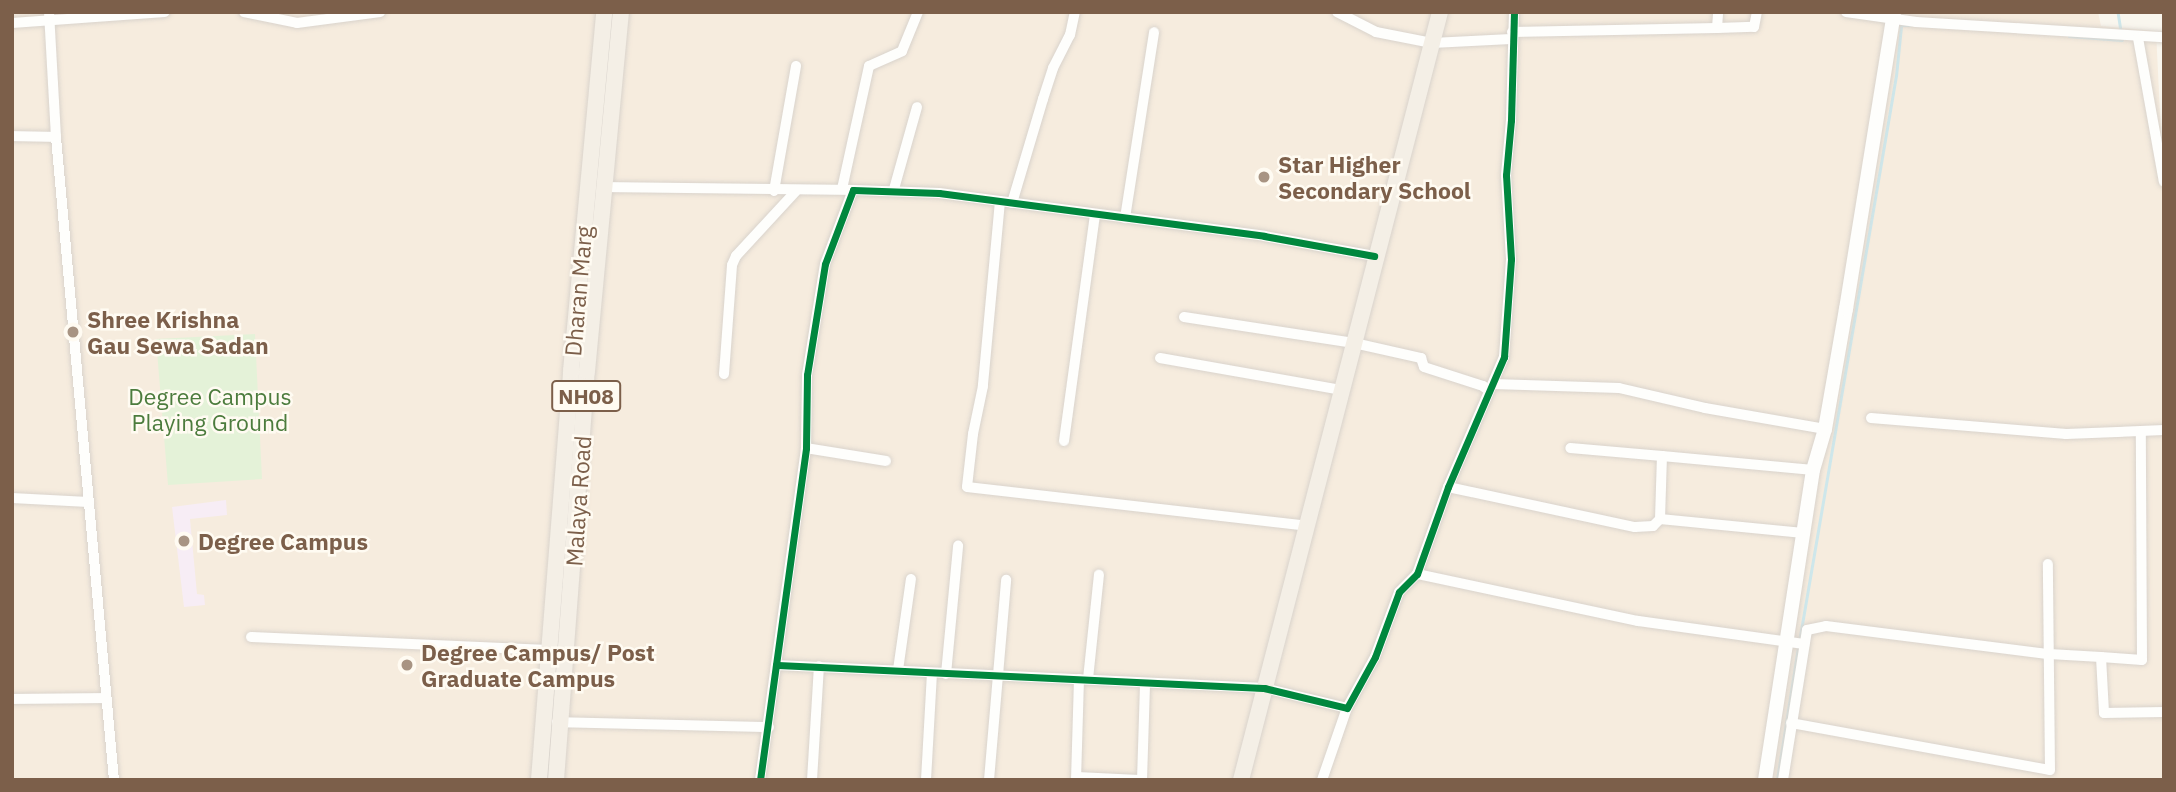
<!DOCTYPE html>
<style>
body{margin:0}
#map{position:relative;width:2176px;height:792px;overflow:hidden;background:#f9f6ee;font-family:"IBM Plex Sans",sans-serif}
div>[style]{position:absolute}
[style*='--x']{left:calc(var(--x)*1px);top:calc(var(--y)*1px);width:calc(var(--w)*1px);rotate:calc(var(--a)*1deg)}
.residential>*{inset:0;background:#f6ecde}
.education>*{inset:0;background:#f7edf5}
.green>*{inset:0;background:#e4f2d8}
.stream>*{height:2.5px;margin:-1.25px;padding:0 1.25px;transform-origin:1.25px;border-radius:1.25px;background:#cee7eb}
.roads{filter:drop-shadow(0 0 2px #d9d3cc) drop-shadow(0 0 2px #d9d3cc)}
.street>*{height:10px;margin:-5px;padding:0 5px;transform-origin:5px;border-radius:5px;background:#fefefc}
.secondary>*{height:14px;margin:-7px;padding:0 7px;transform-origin:7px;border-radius:7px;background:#fefefc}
.primary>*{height:16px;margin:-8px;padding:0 8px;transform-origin:8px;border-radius:8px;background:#f4efe6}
.cycleway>*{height:7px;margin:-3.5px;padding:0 3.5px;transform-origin:3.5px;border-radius:3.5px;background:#00873e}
.dots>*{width:19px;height:19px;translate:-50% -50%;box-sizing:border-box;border:4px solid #fffbf2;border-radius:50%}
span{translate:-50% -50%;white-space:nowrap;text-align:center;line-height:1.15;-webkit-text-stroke:5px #fffbf2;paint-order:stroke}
.shield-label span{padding:2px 5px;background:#fffbf2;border:2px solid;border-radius:5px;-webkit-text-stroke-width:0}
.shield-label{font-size:21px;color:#7c5f4a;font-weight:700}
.poi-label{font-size:23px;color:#7c5f4a;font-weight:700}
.left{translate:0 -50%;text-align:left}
.street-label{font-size:23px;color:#7c5f4a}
.park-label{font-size:23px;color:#4c7c3d}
.frame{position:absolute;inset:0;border:14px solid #7c5f4a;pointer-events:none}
</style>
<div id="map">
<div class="residential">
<i style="clip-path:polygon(12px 12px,2098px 12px,2101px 26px,2156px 31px,2164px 195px,2164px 780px,12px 780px)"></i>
</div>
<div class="education">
<i style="clip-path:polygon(226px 500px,227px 515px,190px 519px,197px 594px,204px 595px,205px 605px,184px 607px,172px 507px)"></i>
</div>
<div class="green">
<i style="clip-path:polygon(255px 334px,262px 479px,168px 485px,156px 339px)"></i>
</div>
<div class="stream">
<i style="--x:2118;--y:12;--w:20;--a:81"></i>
<i style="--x:2069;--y:36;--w:53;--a:4.3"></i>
<i style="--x:1799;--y:642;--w:574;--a:-80.28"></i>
<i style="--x:1896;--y:76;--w:50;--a:-84.3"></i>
<i style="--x:1901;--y:26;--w:9;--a:0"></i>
<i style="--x:1777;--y:780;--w:134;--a:-81"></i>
</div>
<div class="roads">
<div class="street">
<i style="--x:49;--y:12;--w:125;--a:86.8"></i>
<i style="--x:56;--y:137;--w:646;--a:84.85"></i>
<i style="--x:244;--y:12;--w:54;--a:11.7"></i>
<i style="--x:297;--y:23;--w:84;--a:-7.5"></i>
<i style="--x:1337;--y:12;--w:44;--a:27.1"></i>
<i style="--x:1376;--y:32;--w:57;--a:11.1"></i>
<i style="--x:1432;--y:43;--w:79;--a:-2.9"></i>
<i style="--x:1846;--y:12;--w:71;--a:8.1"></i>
<i style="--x:1916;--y:22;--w:248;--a:3.5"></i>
<i style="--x:12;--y:23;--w:153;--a:-4.1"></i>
<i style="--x:1717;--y:28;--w:37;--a:-2"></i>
<i style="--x:1754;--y:27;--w:15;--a:-79"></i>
<i style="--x:1512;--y:32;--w:205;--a:-1.1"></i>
<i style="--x:1717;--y:28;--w:16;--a:-86"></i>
<i style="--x:2138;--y:38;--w:146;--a:79.8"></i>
<i style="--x:12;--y:136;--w:44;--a:1.3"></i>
<i style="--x:605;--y:187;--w:248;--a:0.7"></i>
<i style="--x:842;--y:189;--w:126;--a:-77.6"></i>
<i style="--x:869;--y:66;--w:36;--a:-24"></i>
<i style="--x:902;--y:51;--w:42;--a:-67.7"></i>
<i style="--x:894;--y:189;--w:85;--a:-74.3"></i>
<i style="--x:774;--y:191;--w:127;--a:-80"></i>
<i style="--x:1000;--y:201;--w:186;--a:95.3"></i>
<i style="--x:983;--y:386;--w:49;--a:101.8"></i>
<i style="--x:973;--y:434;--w:53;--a:96.5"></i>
<i style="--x:967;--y:487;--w:342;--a:6.5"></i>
<i style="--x:1012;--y:203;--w:109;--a:-73.4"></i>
<i style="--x:1043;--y:99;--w:33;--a:-72"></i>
<i style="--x:1053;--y:68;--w:37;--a:-63"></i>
<i style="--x:1070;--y:35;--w:24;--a:-78"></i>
<i style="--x:1125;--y:218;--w:188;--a:-81.1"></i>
<i style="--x:1184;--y:317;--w:172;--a:8.7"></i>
<i style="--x:1354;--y:343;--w:69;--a:12.6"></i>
<i style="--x:1421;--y:358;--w:9;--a:72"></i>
<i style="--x:1424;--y:367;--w:62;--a:17.9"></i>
<i style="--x:1483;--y:386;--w:6;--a:39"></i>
<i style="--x:1160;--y:358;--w:185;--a:10"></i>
<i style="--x:724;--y:374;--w:109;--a:-85.8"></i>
<i style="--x:732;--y:265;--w:10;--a:-66"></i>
<i style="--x:736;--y:256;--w:88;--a:-47.3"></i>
<i style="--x:1493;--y:384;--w:126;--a:1.8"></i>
<i style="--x:1619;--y:388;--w:88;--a:13.1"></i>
<i style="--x:1705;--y:408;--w:122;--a:9.9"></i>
<i style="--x:1871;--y:418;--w:196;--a:4.7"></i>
<i style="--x:2066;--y:434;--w:98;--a:-2.3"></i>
<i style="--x:1064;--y:441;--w:229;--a:-82.2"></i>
<i style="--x:806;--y:448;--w:81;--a:9.2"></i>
<i style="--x:1662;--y:456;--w:152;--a:5.3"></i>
<i style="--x:1448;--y:487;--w:191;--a:12.1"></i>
<i style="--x:1635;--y:527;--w:18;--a:-3"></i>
<i style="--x:1653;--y:526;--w:10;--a:-45"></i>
<i style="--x:1660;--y:519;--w:63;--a:-88.2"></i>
<i style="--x:1662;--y:456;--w:92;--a:-175"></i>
<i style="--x:12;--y:498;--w:76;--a:3"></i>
<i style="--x:1660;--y:519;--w:144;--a:5.6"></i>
<i style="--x:1417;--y:574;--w:226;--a:12"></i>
<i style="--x:1638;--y:621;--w:168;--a:7.9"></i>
<i style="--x:251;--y:637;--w:298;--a:2.5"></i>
<i style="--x:2101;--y:657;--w:41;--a:4.2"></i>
<i style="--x:2142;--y:660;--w:228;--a:-90.3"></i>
<i style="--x:776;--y:665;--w:489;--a:2.7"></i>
<i style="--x:1264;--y:688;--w:85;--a:13.5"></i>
<i style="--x:1347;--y:708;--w:58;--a:-61.2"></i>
<i style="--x:1375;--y:657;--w:69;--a:-69.7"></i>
<i style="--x:1399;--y:592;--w:25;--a:-45"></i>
<i style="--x:1417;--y:574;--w:92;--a:-70.4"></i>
<i style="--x:1448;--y:487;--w:142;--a:-66.7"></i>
<i style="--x:1504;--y:357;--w:98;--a:-85.9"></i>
<i style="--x:1511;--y:259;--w:84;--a:-93.4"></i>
<i style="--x:1506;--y:175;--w:55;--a:-84.8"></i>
<i style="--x:1511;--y:120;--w:108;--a:-88.4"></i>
<i style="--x:898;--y:670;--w:92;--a:-81.9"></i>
<i style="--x:946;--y:674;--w:129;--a:-84.6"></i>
<i style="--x:1088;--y:679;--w:105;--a:-84"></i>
<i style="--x:12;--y:699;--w:94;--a:-0.6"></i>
<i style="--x:557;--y:722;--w:212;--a:1.4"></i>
<i style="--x:1791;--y:723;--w:263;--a:10.3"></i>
<i style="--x:2050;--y:770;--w:206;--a:-90.6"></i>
<i style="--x:1077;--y:777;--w:62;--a:2.8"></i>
<i style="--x:760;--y:780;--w:335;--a:-82.1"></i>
<i style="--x:806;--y:448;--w:73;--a:-89.2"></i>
<i style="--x:807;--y:375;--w:112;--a:-80.8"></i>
<i style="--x:825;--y:264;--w:79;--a:-69.3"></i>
<i style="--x:853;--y:190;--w:86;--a:2"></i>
<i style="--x:939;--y:193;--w:328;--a:7.5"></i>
<i style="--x:1264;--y:236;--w:112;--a:10.3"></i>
<i style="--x:812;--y:780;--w:114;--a:-86.5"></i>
<i style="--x:926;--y:780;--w:107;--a:-86.8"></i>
<i style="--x:989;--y:780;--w:201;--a:-85.1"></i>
<i style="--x:1076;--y:780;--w:101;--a:-88.3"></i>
<i style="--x:1142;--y:780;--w:96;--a:-88.2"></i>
<i style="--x:1322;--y:780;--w:76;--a:-70.9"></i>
<i style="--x:1783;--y:780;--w:152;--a:-80.9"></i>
<i style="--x:1807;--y:630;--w:19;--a:-12"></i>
<i style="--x:1826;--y:626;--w:225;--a:7.2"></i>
<i style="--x:2049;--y:654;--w:52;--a:3.3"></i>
<i style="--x:2101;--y:657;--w:56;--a:86.9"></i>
<i style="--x:2104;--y:713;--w:60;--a:-1"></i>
</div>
<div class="secondary">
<i style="--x:1765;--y:780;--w:314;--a:-81.2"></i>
<i style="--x:1813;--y:470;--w:43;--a:-73.7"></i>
<i style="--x:1825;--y:429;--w:122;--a:-80.1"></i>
<i style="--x:1846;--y:309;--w:301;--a:-80.8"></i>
</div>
<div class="primary">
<i style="--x:539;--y:780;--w:410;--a:-85.5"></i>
<i style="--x:571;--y:371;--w:361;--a:-84.7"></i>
<i style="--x:556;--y:780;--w:410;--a:-85.7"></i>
<i style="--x:587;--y:371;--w:361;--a:-84.6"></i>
<i style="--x:1241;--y:780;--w:793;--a:-75.47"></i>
</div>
</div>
<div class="cycleway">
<i style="--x:776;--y:665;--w:489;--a:2.7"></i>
<i style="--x:1264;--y:688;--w:85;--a:13.5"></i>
<i style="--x:1347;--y:708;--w:58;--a:-61.2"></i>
<i style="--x:1375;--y:657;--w:69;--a:-69.7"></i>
<i style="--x:1399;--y:592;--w:25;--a:-45"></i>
<i style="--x:1417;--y:574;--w:92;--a:-70.4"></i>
<i style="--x:1448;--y:487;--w:142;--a:-66.7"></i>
<i style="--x:1504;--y:357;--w:98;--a:-85.9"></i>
<i style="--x:1511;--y:259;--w:84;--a:-93.4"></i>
<i style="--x:1506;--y:175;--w:55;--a:-84.8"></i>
<i style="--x:1511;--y:120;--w:108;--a:-88.4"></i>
<i style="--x:760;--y:780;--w:335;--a:-82.1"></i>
<i style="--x:806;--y:448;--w:73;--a:-89.2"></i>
<i style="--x:807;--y:375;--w:112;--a:-80.8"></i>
<i style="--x:825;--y:264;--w:79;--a:-69.3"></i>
<i style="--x:853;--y:190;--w:86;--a:2"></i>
<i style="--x:939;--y:193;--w:328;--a:7.5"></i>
<i style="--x:1264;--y:236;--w:112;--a:10.3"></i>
</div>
<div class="dots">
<i style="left:1264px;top:177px;background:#a89483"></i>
<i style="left:73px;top:332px;background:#a89483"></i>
<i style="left:184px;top:541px;background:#a89483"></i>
<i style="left:407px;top:665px;background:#a89483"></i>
</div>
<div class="shield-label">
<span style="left:586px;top:396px">NH08</span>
</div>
<div class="poi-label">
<span class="left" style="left:1278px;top:177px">Star Higher<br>Secondary School</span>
<span class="left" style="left:87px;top:332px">Shree Krishna<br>Gau Sewa Sadan</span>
<span class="left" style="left:198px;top:541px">Degree Campus</span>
<span class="left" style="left:421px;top:665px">Degree Campus/ Post<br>Graduate Campus</span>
</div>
<div class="street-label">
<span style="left:578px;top:291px;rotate:-85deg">Dharan Marg</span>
<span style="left:578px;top:501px;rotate:-86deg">Malaya Road</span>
</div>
<div class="park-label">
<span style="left:210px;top:409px">Degree Campus<br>Playing Ground</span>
</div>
<div class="frame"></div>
</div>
